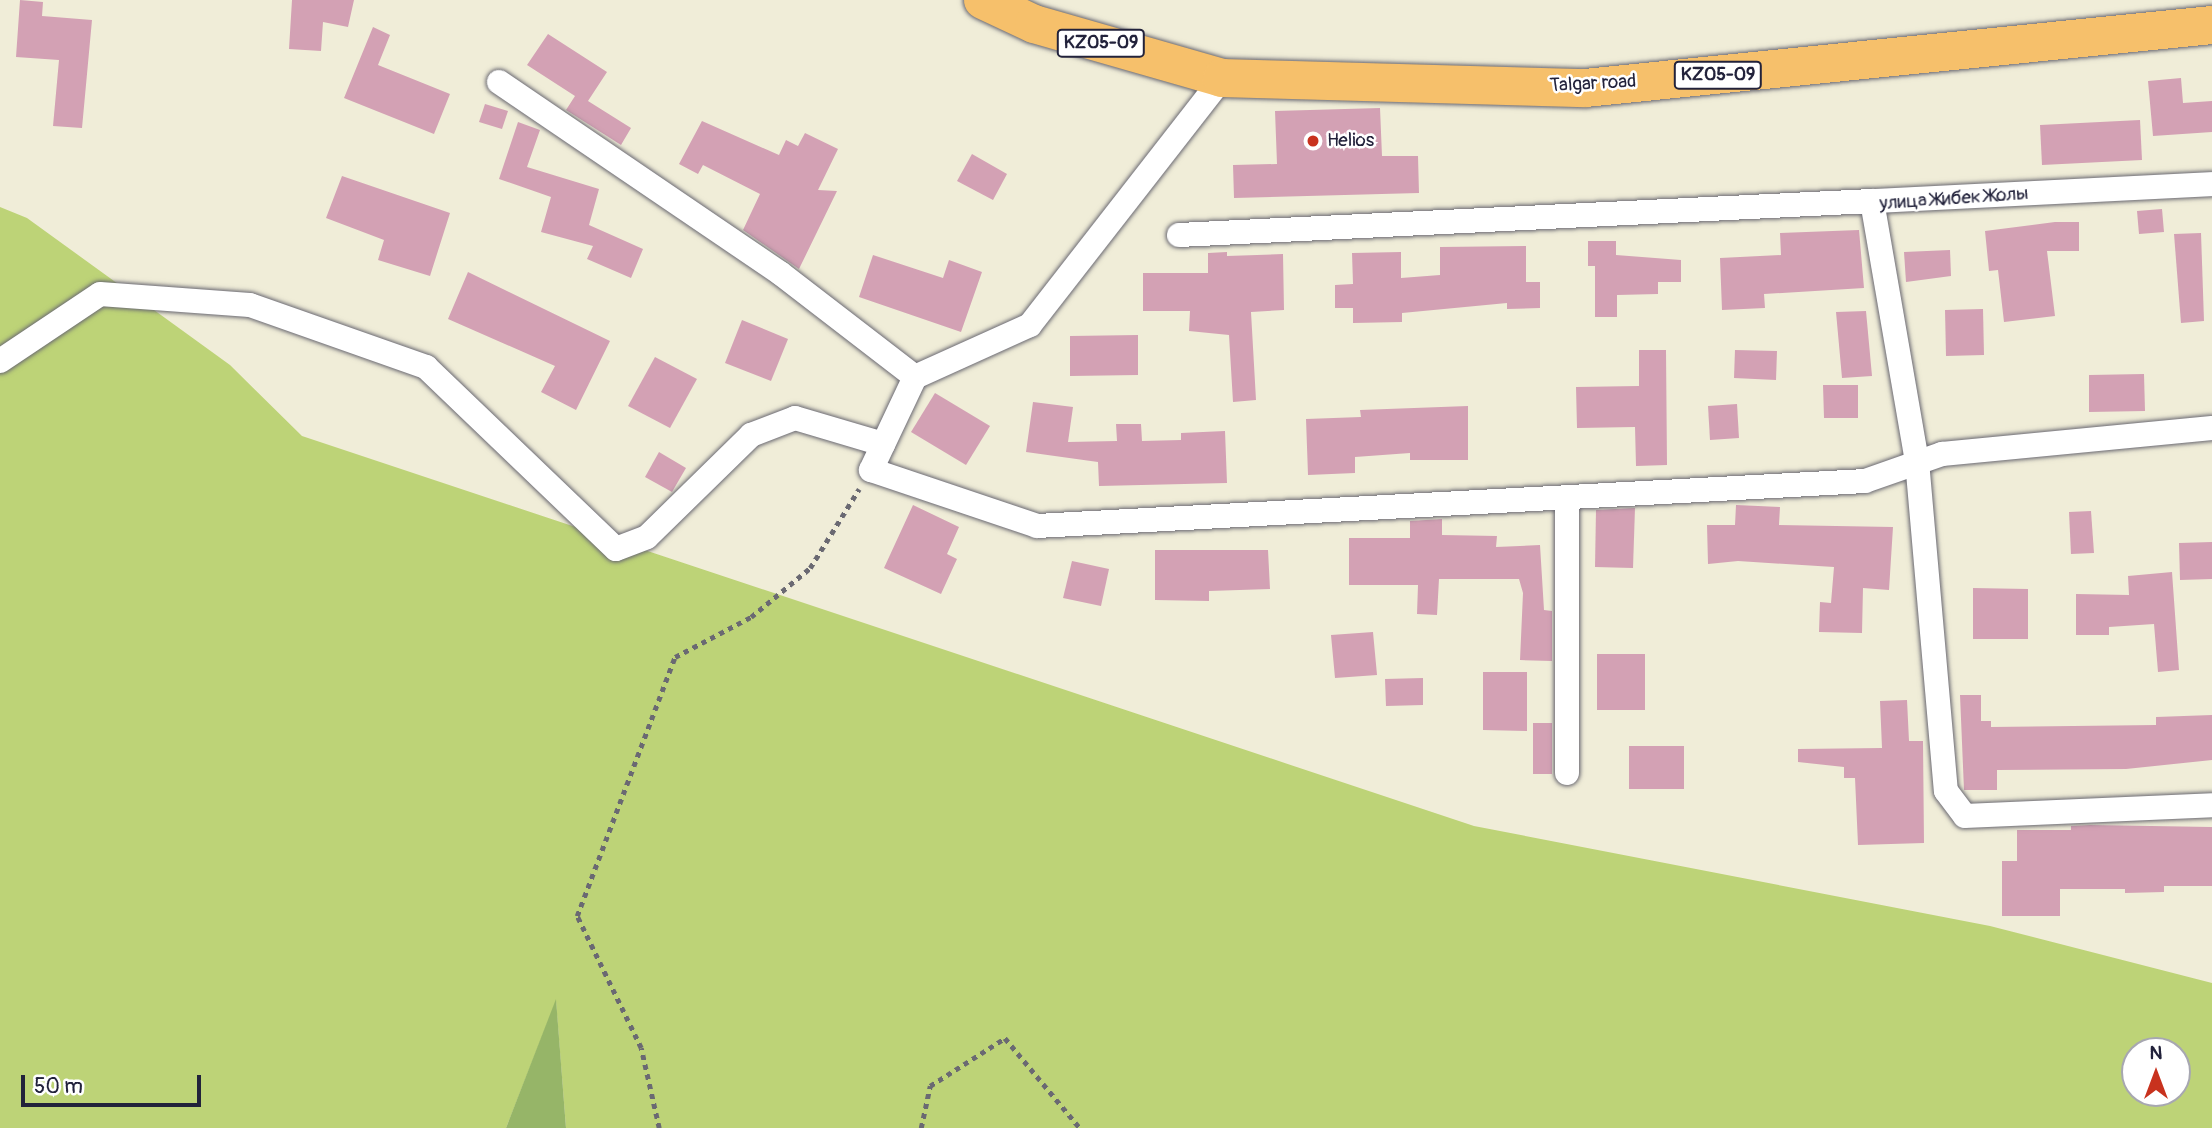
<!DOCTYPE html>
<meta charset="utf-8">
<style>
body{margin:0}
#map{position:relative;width:2212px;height:1128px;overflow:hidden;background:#f0edd8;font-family:Pangolin,sans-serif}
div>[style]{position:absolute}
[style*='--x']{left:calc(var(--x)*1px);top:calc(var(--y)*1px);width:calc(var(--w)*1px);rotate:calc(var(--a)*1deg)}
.green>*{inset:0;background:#bdd377}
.forest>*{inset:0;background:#96b568}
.building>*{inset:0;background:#d3a1b4}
.path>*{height:4.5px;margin-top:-2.25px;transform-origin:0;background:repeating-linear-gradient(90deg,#6a6972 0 5px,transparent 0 10px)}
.roads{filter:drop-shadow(0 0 2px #6a6972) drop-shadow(0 0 2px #6a6972)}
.street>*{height:24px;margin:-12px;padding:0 12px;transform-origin:12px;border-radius:12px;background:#fff}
.primary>*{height:38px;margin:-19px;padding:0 19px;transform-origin:19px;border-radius:19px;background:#f6c06b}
.dots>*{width:19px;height:19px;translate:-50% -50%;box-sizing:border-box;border:4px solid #fff;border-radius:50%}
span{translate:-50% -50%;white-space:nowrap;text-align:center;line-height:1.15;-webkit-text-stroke:5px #fff;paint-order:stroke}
.shield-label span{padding:2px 5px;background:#fff;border:2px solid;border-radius:5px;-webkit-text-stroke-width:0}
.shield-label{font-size:18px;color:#22223b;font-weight:700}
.street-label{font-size:19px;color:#22223b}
.poi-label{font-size:19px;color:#22223b}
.left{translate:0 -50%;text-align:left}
.north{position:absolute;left:2121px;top:1037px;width:70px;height:70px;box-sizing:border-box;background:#fff;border:2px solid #a7a7b1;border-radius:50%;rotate:0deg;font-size:19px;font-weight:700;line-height:28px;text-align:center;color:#22223b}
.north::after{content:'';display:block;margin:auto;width:24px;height:32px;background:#c8321e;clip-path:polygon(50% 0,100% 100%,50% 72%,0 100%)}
.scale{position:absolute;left:21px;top:1075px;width:180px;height:32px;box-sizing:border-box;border:4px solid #22223b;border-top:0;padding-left:9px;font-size:21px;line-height:24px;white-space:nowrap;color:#22223b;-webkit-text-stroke:5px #fff;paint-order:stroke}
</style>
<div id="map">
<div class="green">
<i style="clip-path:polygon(evenodd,0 207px,27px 218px,230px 365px,302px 436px,1474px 826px,1990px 926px,2212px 983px,2212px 1128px,566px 1128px,556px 1001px,506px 1128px,0 1128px,0 207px,2135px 1051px,2177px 1051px,2177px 1093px,2135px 1093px,2135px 1051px)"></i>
</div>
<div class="forest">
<i style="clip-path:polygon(556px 999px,566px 1128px,506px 1128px)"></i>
</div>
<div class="building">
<i style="clip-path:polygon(20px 0,43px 2px,42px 16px,92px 20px,82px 128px,53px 126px,59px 60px,16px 57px)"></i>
<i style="clip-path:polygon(292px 0,354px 0,348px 27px,323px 22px,321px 51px,289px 49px)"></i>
<i style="clip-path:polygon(373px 27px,390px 35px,378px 65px,450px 94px,434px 134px,344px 98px)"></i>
<i style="clip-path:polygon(548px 34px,607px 72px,588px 101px,631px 128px,621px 145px,566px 110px,575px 96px,527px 65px)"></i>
<i style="clip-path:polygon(2181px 78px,2183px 103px,2212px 101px,2212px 132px,2153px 136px,2148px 81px)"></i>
<i style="clip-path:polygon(485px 104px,508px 111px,502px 129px,479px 122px)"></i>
<i style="clip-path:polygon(1380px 108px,1382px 156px,1418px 156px,1419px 193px,1234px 198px,1233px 165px,1277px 164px,1275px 111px)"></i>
<i style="clip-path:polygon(2140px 120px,2142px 160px,2042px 165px,2040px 125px)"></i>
<i style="clip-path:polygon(702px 121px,779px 155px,786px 140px,798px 146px,805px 133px,838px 149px,818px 190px,837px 191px,799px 269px,743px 230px,760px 194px,703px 165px,698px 174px,679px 164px)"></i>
<i style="clip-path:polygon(518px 122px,540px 130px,527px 167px,599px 189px,589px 225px,643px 249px,631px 278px,587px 259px,593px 246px,541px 232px,551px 197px,499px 179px)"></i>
<i style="clip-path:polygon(972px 154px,1007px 174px,993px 200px,957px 181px)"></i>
<i style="clip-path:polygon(342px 176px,450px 213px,430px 276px,378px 260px,384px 240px,326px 218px)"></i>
<i style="clip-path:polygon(2162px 209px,2164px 232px,2139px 234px,2137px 211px)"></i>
<i style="clip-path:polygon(2055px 222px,2079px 222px,2079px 251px,2047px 251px,2055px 316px,2004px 322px,1998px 270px,1989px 271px,1985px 231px)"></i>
<i style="clip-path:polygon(1859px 230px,1864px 288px,1764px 294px,1765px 308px,1722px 310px,1720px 258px,1781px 255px,1780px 233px)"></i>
<i style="clip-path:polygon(2201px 233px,2204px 321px,2181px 323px,2174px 234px)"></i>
<i style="clip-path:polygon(1588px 241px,1616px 241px,1616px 255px,1681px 260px,1681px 282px,1658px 282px,1658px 294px,1617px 295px,1617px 317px,1595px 317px,1595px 266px,1588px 266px)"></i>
<i style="clip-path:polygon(1526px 246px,1526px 282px,1540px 282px,1540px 308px,1507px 309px,1507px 303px,1402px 313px,1402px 322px,1353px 323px,1353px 308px,1335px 308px,1335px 285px,1353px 284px,1352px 253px,1401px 252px,1401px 278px,1440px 275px,1440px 247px)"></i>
<i style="clip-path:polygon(1950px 250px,1951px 276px,1906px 282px,1904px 252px)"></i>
<i style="clip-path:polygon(1227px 252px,1227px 256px,1283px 254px,1284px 310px,1251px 312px,1256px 400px,1233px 402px,1229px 335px,1189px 331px,1190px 311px,1143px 311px,1143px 273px,1208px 273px,1208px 253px)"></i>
<i style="clip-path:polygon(873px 255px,943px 278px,949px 260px,982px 272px,961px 332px,859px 297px)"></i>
<i style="clip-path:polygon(468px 272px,610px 341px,576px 410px,541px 392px,555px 366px,448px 319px)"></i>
<i style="clip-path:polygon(1983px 309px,1984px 355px,1946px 356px,1945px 310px)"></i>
<i style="clip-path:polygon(1866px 311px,1872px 376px,1842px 378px,1836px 312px)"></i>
<i style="clip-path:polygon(742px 320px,788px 339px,771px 381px,725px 363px)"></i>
<i style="clip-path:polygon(1138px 335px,1138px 375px,1070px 376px,1070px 336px)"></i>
<i style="clip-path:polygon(1639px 350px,1666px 350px,1667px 465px,1636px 466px,1635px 427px,1577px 428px,1576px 387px,1639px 386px)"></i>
<i style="clip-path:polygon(1735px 350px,1777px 351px,1776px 380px,1734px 378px)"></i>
<i style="clip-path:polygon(655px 357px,697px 379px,670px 428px,628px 406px)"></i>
<i style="clip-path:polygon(2144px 374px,2145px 411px,2089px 412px,2089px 375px)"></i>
<i style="clip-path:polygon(1823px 385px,1858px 385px,1858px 418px,1824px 418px)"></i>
<i style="clip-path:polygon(935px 393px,990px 426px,966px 465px,911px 432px)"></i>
<i style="clip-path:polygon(1033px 402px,1073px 407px,1068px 442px,1117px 441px,1116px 424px,1141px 424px,1142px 441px,1181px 440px,1181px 433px,1225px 431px,1227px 483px,1099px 486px,1098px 462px,1026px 452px)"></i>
<i style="clip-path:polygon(1737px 404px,1739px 438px,1710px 440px,1708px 406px)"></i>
<i style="clip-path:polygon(1468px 406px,1468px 460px,1410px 460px,1410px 453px,1355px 457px,1355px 473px,1308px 475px,1306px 419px,1361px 417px,1360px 410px)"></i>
<i style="clip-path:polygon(659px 452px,686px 468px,672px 492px,645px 477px)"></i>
<i style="clip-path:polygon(913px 505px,959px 527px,947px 554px,957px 559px,941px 594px,884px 568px)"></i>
<i style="clip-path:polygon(1736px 505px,1780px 507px,1779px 525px,1893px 527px,1889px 590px,1863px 588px,1862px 633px,1819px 632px,1820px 602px,1831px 603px,1834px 567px,1738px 561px,1708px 564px,1707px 525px,1735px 525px)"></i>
<i style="clip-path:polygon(1635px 508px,1633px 568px,1595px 567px,1596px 510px)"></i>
<i style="clip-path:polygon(2091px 511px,2094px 553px,2071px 554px,2069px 512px)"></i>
<i style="clip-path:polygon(1442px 519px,1442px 535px,1497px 536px,1496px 547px,1540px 545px,1544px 610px,1552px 611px,1552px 661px,1520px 660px,1523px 593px,1519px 579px,1439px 579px,1437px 615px,1417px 614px,1418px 585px,1349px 585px,1349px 538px,1410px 538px,1410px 521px)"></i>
<i style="clip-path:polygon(2212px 542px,2212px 579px,2180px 580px,2179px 543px)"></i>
<i style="clip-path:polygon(1155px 550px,1268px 550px,1270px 589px,1209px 591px,1209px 601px,1155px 600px)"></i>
<i style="clip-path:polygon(1072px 561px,1109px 569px,1101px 606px,1063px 598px)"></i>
<i style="clip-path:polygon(2172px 572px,2179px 670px,2158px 672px,2154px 624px,2109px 627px,2109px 635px,2076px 635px,2076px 594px,2129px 595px,2128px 576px)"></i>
<i style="clip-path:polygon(1973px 588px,2028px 589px,2028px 639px,1973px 639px)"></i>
<i style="clip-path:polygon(1373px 632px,1377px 675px,1335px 678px,1331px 635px)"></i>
<i style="clip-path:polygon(1597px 654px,1645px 654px,1645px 710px,1597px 710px)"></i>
<i style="clip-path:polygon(1483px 672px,1527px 672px,1527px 731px,1483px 730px)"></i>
<i style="clip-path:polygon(1423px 678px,1423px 705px,1386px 706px,1385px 679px)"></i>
<i style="clip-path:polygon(1960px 695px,1981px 695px,1981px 721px,1991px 721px,1991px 727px,2156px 725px,2156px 717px,2212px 715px,2212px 760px,2126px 769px,1997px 770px,1997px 790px,1964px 790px)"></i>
<i style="clip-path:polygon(1907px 700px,1909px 741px,1923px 741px,1924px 843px,1858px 845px,1855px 778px,1844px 778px,1844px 767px,1798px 762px,1798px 749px,1882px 748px,1880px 701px)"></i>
<i style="clip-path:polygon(1533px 723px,1552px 723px,1552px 774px,1533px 774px)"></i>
<i style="clip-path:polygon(1629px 746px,1684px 746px,1684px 789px,1629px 789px)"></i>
<i style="clip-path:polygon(2090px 825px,2212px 827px,2212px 886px,2164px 886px,2164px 892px,2125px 893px,2125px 889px,2060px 889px,2060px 916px,2002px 916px,2002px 861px,2017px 861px,2017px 830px,2071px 830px,2071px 826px)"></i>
</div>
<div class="path">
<i style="--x:659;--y:1128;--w:82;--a:-102.7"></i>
<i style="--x:641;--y:1048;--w:147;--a:-115.9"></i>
<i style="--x:577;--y:916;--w:277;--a:-69.3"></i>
<i style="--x:675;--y:657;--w:86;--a:-27.8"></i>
<i style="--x:751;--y:617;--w:77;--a:-39.7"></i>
<i style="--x:810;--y:568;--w:93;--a:-58.2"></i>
<i style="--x:921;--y:1128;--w:43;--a:-77.9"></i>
<i style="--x:930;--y:1086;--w:89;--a:-32.6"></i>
<i style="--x:1005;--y:1038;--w:117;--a:50.2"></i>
</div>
<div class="roads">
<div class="street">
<i style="--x:499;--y:82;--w:340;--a:34.2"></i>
<i style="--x:780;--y:273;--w:170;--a:37.6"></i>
<i style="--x:915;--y:377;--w:126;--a:-24.3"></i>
<i style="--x:1030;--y:325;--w:313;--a:-52.1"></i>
<i style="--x:2212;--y:184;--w:340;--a:177.1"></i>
<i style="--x:1872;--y:201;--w:264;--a:80.2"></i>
<i style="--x:1917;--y:461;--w:331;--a:85"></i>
<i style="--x:1946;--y:791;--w:31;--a:53"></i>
<i style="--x:1965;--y:816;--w:247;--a:-2.5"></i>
<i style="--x:1179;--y:235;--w:694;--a:-2.81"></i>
<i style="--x:0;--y:361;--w:120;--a:-33.8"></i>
<i style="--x:100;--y:294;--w:150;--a:4.2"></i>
<i style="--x:250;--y:305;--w:187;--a:19.4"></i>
<i style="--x:426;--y:367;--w:263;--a:43.8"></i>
<i style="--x:616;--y:549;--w:33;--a:-21"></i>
<i style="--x:647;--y:537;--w:146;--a:-44.4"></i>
<i style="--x:751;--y:435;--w:47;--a:-21.1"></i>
<i style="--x:795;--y:418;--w:92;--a:16.5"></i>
<i style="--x:915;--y:377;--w:103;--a:115.3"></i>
<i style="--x:871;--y:470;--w:175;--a:18.6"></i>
<i style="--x:1037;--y:526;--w:829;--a:-3.11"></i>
<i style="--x:1865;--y:481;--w:82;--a:-19.3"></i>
<i style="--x:1942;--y:454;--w:271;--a:-5.5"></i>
<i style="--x:1567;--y:497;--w:276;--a:90"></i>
</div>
<div class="primary">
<i style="--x:983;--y:0;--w:56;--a:25.2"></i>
<i style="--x:1034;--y:24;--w:196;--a:16"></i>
<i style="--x:1222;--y:78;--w:363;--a:1.6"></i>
<i style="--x:1585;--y:88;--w:630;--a:-5.74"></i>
</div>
</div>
<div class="dots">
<i style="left:1313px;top:141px;background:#c8321e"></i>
</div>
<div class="shield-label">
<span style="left:1101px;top:43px">KZ05-09</span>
<span style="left:1718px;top:75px">KZ05-09</span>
</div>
<div class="street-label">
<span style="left:1593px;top:84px;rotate:-3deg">Talgar road</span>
<span style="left:1954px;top:199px;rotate:-4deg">улица Жибек Жолы</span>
</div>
<div class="poi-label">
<span class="left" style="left:1327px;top:141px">Helios</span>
</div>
<div class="north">N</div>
<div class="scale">50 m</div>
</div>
